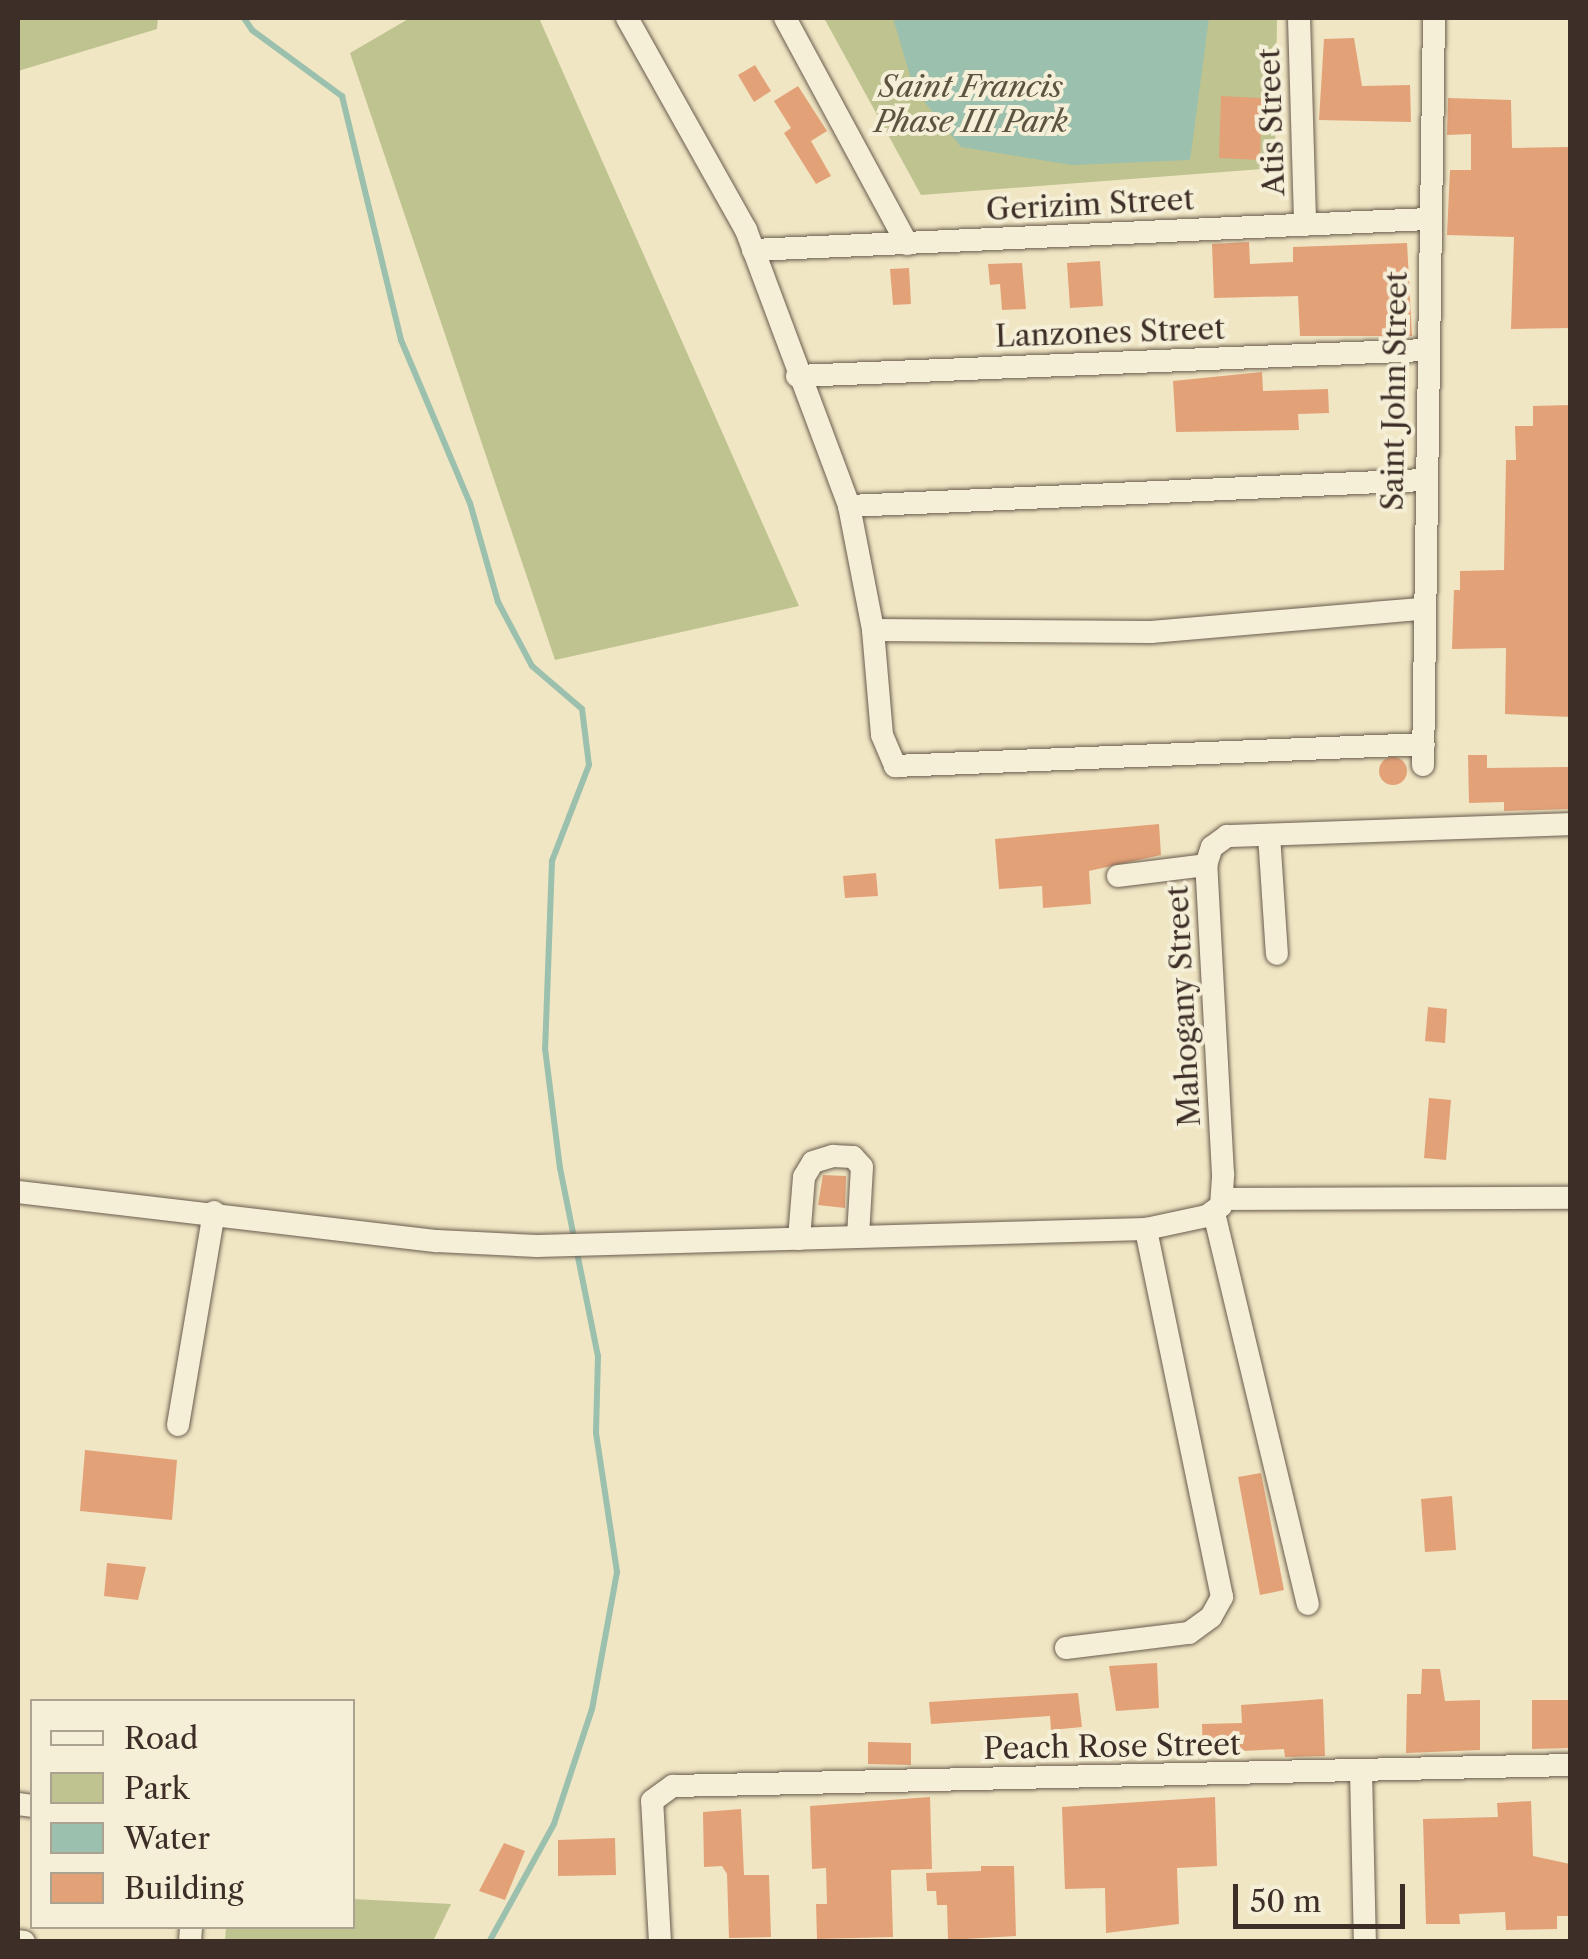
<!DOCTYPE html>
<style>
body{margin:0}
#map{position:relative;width:1588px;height:1959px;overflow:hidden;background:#f0e6c3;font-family:"Libre Caslon Text",serif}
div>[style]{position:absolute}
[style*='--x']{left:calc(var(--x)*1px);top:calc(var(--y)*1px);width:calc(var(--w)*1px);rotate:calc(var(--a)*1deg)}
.green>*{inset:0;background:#bec390}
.water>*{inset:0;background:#9bc0ad}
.stream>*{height:6px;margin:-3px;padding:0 3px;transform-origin:3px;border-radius:3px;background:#9bc0ad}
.building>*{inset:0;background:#e3a178}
.round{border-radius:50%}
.roads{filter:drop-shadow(0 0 2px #6a5c4e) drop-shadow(0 0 2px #6a5c4e)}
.minor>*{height:22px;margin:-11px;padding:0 11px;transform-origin:11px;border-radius:11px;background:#f5efd8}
span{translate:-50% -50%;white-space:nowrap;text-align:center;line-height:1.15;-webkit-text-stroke:8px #f5efd8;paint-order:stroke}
.park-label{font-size:30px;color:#5d5341;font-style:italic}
.street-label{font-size:30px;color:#3d2e27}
.frame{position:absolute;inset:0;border:20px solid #3d2e27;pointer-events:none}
.legend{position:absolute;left:30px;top:1699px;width:325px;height:230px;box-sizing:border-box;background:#f5efd8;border:2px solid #aba291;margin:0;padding:12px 18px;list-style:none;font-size:30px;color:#3d2e27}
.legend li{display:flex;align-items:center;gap:20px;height:50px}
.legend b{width:50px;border:2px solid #aba291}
.scale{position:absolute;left:1233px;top:1884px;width:172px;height:45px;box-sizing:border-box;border:5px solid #3d2e27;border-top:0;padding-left:12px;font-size:30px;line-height:35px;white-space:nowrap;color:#3d2e27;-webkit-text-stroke:8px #f5efd8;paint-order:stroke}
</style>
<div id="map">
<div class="green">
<i style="clip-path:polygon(18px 18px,158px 18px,157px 29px,18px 71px)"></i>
<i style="clip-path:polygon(410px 18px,539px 18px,799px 606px,555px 660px,350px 53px)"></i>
<i style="clip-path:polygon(824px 18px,1277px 18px,1275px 168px,921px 195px)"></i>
<i style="clip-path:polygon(353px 1899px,451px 1904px,433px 1941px,225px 1941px,226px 1927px,352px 1926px)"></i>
</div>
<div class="water">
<i style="clip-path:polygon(893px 18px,1209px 18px,1190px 160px,1072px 165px,961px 147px,914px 89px)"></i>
</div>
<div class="stream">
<i style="--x:244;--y:18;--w:14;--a:56"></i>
<i style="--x:252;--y:30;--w:112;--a:36.3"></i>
<i style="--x:342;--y:96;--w:251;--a:76.4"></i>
<i style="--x:401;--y:340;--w:177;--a:67.1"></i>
<i style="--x:470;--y:503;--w:103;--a:74.2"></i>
<i style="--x:498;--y:602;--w:72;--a:62"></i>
<i style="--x:532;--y:666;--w:66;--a:40.7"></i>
<i style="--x:582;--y:709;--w:56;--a:82.9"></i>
<i style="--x:589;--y:765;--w:103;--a:111.1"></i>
<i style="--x:552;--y:861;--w:187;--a:92.1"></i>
<i style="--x:545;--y:1048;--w:121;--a:82.9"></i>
<i style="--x:560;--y:1168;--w:192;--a:78.6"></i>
<i style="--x:598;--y:1356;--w:77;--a:91.5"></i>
<i style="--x:596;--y:1433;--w:141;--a:81.4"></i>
<i style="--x:617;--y:1572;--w:139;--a:100.3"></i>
<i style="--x:592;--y:1709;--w:121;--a:108.3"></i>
<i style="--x:554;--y:1824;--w:135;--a:118.8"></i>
</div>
<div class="building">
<i style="clip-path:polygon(1354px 38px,1362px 86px,1410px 85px,1411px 122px,1319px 120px,1324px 39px)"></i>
<i style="clip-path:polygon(755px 65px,771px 91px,754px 102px,738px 75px)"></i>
<i style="clip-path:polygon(798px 86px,827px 131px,811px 141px,831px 176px,816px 184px,784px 133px,791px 128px,774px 101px)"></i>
<i style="clip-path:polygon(1221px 96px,1262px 98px,1260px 160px,1219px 158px)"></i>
<i style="clip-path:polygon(1448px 98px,1511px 100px,1512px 148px,1570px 147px,1570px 328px,1511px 329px,1514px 237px,1447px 235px,1450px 170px,1471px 170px,1471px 134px,1447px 135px)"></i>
<i style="clip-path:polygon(1249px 242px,1250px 264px,1293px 262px,1293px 247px,1407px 243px,1412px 336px,1300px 336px,1298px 296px,1214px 298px,1212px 244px)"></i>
<i style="clip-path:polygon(1100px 261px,1103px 306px,1070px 308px,1067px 263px)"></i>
<i style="clip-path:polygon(1022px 263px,1026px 309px,1002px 310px,1000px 284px,990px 285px,988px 264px)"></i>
<i style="clip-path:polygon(909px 268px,911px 304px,893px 305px,890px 269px)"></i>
<i style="clip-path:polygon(1262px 372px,1263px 391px,1328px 389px,1329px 413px,1298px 414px,1299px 430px,1176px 432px,1173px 381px)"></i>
<i style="clip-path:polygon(1570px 405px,1570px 717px,1505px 714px,1506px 648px,1452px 649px,1454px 590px,1460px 590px,1460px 571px,1504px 570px,1506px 460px,1516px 460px,1515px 426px,1533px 426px,1533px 406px)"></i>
<i style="clip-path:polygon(1468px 755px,1487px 755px,1487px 768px,1569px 767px,1569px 809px,1504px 811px,1504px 802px,1469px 803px)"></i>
<i class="round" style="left:1379px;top:757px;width:28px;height:28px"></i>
<i style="clip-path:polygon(1159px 824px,1161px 855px,1089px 871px,1091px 904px,1043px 908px,1042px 886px,999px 889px,995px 839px)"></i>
<i style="clip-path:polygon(876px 873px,878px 896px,845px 898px,843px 876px)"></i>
<i style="clip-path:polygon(1428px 1007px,1447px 1009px,1445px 1043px,1425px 1041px)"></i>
<i style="clip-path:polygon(1429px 1098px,1451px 1100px,1446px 1160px,1424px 1158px)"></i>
<i style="clip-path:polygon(823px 1175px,846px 1176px,845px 1208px,818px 1205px)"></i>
<i style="clip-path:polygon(85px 1450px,177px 1460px,172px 1520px,80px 1511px)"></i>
<i style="clip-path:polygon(1261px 1473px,1284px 1590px,1260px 1595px,1238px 1477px)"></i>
<i style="clip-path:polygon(1452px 1496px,1456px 1550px,1425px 1552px,1421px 1499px)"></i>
<i style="clip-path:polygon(107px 1563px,146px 1567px,138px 1600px,104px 1596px)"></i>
<i style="clip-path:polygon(1157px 1663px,1159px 1708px,1116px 1711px,1109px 1666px)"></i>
<i style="clip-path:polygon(1422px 1669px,1440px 1669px,1445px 1701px,1480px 1700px,1480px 1750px,1406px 1753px,1407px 1694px,1421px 1694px)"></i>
<i style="clip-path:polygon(1078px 1693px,1082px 1727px,1051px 1730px,1050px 1716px,931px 1724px,929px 1702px)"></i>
<i style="clip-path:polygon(1323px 1699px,1325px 1756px,1285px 1757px,1284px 1749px,1203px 1753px,1202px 1724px,1242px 1723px,1241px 1705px)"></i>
<i style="clip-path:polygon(1532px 1700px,1570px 1700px,1570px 1748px,1532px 1749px)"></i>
<i style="clip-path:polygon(868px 1742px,911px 1743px,911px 1765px,868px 1764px)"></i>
<i style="clip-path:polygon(930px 1797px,932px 1869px,891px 1870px,893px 1937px,817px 1939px,816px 1904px,827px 1904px,826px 1868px,812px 1869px,810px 1806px)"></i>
<i style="clip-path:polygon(1215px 1797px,1217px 1866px,1177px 1868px,1179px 1924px,1106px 1933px,1105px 1888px,1065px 1889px,1062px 1807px)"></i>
<i style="clip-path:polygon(1531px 1801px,1533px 1856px,1570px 1864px,1570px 1916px,1557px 1916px,1557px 1929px,1506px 1930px,1505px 1912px,1459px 1914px,1460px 1924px,1426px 1924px,1423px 1819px,1498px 1817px,1497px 1803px)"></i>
<i style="clip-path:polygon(741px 1809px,744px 1875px,769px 1875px,771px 1937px,729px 1938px,727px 1874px,722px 1866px,704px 1867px,703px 1812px)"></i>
<i style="clip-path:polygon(615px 1838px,616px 1875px,558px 1876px,558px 1840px)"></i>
<i style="clip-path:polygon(504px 1843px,525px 1851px,505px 1900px,479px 1891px)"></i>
<i style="clip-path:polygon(981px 1866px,1014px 1866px,1016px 1936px,948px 1940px,947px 1905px,937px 1905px,936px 1891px,927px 1891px,926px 1873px,981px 1871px)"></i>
</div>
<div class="roads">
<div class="minor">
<i style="--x:627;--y:18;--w:243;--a:60.7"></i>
<i style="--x:746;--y:230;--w:295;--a:69.5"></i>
<i style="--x:849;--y:506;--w:126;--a:79"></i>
<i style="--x:873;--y:630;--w:105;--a:85.1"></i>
<i style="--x:882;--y:735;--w:34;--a:67"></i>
<i style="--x:895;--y:766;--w:529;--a:-2.38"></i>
<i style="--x:785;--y:18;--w:257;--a:61.6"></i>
<i style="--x:1299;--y:18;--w:207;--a:88.3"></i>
<i style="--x:753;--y:250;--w:677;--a:-2.63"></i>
<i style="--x:797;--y:376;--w:630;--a:-2.37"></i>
<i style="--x:849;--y:506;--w:575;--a:-2.59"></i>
<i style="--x:873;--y:630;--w:278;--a:0.4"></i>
<i style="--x:1151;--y:632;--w:271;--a:-4.9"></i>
<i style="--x:1423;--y:765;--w:747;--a:-89.16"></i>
<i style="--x:1269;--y:835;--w:119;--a:86.2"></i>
<i style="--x:1118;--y:876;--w:89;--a:-7.1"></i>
<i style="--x:18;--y:1192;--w:422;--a:6.7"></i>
<i style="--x:437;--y:1241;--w:100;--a:2.9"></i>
<i style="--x:537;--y:1246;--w:609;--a:-1.6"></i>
<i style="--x:1146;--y:1229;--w:62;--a:-12"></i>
<i style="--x:1207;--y:1216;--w:17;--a:-36"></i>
<i style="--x:1221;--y:1206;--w:32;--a:-86"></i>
<i style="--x:1223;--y:1174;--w:309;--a:-93.1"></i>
<i style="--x:1206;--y:865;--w:19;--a:-72"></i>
<i style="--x:1212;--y:847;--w:19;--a:-36"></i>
<i style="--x:1227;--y:836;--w:343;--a:-2"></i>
<i style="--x:1222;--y:1199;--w:348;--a:-0.2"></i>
<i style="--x:1214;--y:1213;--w:402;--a:76.5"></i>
<i style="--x:799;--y:1239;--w:62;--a:-85.4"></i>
<i style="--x:804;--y:1177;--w:17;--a:-59"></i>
<i style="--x:813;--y:1162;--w:21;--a:-17"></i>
<i style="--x:833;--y:1156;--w:20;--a:3"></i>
<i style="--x:853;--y:1157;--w:13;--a:48"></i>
<i style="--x:862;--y:1167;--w:69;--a:93.3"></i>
<i style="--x:178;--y:1425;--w:216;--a:-80.4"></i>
<i style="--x:1066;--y:1648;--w:124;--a:-7"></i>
<i style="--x:1189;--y:1633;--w:27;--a:-36"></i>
<i style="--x:1211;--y:1617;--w:23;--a:-61"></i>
<i style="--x:1222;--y:1597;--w:376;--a:-101.7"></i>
<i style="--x:1361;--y:1771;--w:171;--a:88.7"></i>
<i style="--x:18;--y:1804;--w:14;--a:8"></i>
<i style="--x:18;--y:1941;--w:6;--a:9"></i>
<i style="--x:190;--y:1942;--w:16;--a:-86"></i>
<i style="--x:660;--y:1942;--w:141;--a:-93.2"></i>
<i style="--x:652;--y:1801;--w:26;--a:-36"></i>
<i style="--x:673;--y:1786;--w:897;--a:-1.34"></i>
</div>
</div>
<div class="park-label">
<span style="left:971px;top:104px">Saint Francis<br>Phase III Park</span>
</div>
<div class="street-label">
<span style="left:1272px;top:122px;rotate:-92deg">Atis Street</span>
<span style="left:1090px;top:205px;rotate:-3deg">Gerizim Street</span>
<span style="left:1110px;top:333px;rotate:-2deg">Lanzones Street</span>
<span style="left:1395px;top:391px;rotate:-89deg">Saint John Street</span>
<span style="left:1184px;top:1006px;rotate:-93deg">Mahogany Street</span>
<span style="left:1112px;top:1747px;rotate:-1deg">Peach Rose Street</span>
</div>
<div class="frame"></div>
<ul class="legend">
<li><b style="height:12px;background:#f5efd8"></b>Road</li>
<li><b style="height:28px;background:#bec390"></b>Park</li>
<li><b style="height:28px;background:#9bc0ad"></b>Water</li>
<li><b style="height:28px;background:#e3a178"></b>Building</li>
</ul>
<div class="scale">50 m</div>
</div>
